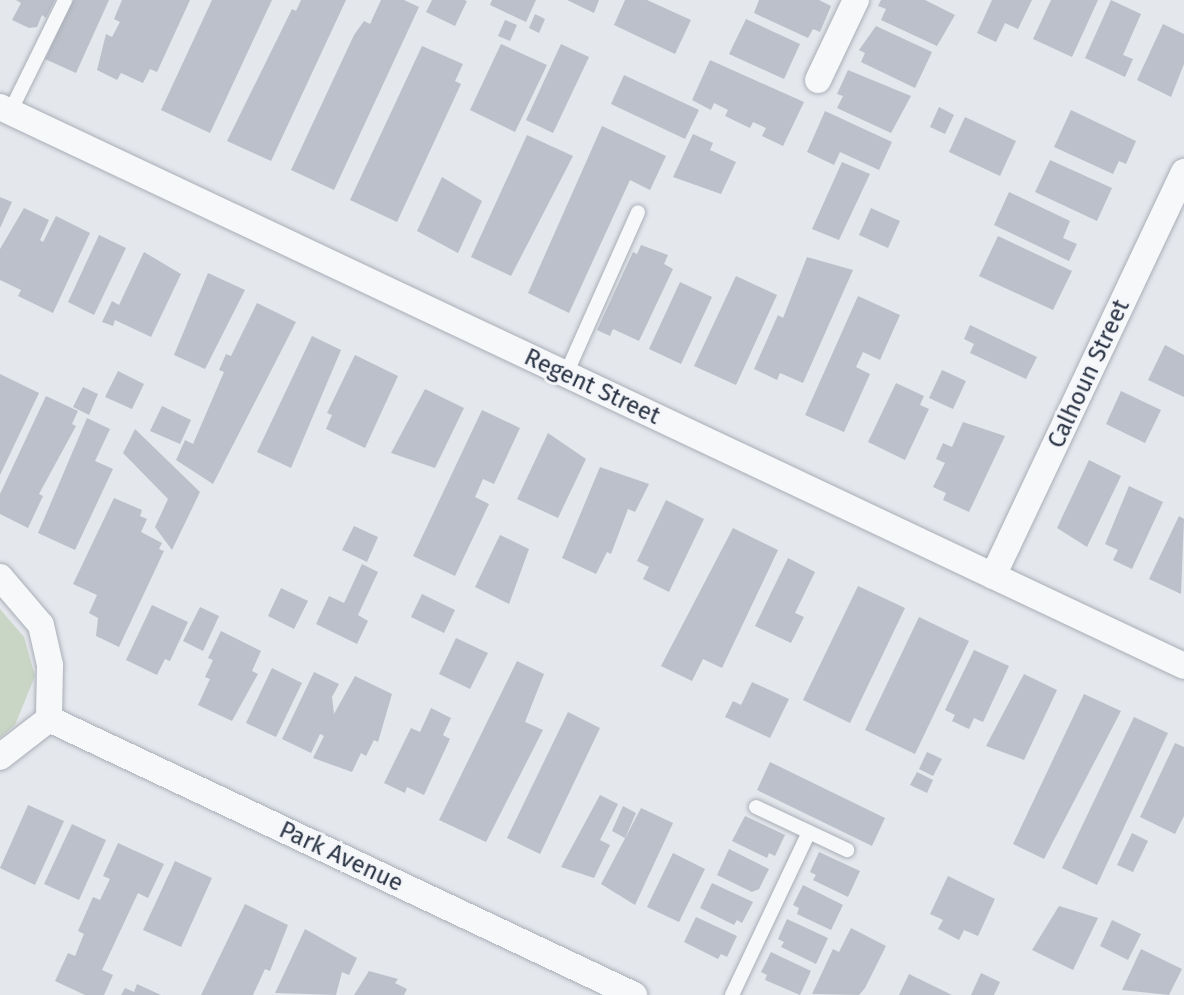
<!DOCTYPE html>
<style>
body{margin:0}
#map{position:relative;width:1184px;height:995px;overflow:hidden;background:#e4e7ec;font-family:"Fira Sans",sans-serif}
div>[style]{position:absolute}
[style*='--x']{left:calc(var(--x)*1px);top:calc(var(--y)*1px);width:calc(var(--w)*1px);rotate:calc(var(--a)*1deg)}
.green>*{inset:0;background:#c9d6c5}
.building>*{inset:0;background:#bbc0ca}
.roads{filter:drop-shadow(0 0 2px #a9aeb7) drop-shadow(0 0 2px #a9aeb7)}
.service>*{height:14px;margin:-7px;padding:0 7px;transform-origin:7px;border-radius:7px;background:#f7f8fa}
.minor>*{height:26px;margin:-13px;padding:0 13px;transform-origin:13px;border-radius:13px;background:#f7f8fa}
span{translate:-50% -50%;white-space:nowrap;text-align:center;line-height:1.15;-webkit-text-stroke:6px #f4f6f9;paint-order:stroke}
.street-label{font-size:24px;color:#2b3445}
</style>
<div id="map">
<div class="green">
<i style="clip-path:polygon(0 609px,24px 637px,35px 676px,15px 725px,0 738px)"></i>
</div>
<div class="building">
<i style="clip-path:polygon(16px 0,55px 0,46px 18px,42px 15px,37px 27px,29px 28px,12px 20px,21px 3px)"></i>
<i style="clip-path:polygon(73px 0,109px 0,76px 73px,45px 59px)"></i>
<i style="clip-path:polygon(122px 0,190px 0,157px 72px,150px 69px,143px 83px,121px 73px,117px 80px,97px 70px,106px 34px,112px 37px,120px 22px,114px 19px)"></i>
<i style="clip-path:polygon(212px 0,272px 0,210px 133px,161px 110px)"></i>
<i style="clip-path:polygon(301px 0,346px 0,271px 161px,227px 141px,292px 9px,296px 11px)"></i>
<i style="clip-path:polygon(381px 0,404px 0,419px 7px,334px 190px,291px 170px,354px 35px,364px 21px,370px 24px)"></i>
<i style="clip-path:polygon(432px 0,464px 0,467px 1px,455px 26px,426px 12px)"></i>
<i style="clip-path:polygon(492px 0,536px 0,526px 22px,490px 5px)"></i>
<i style="clip-path:polygon(567px 0,599px 0,594px 13px)"></i>
<i style="clip-path:polygon(625px 0,647px 0,691px 20px,675px 54px,614px 25px)"></i>
<i style="clip-path:polygon(759px 0,819px 0,831px 6px,820px 32px,813px 29px,808px 38px,754px 13px)"></i>
<i style="clip-path:polygon(881px 0,925px 0,955px 15px,937px 46px,881px 20px,886px 9px,878px 6px)"></i>
<i style="clip-path:polygon(992px 0,1032px 0,1018px 29px,1005px 23px,996px 42px,977px 33px)"></i>
<i style="clip-path:polygon(1051px 0,1098px 0,1072px 57px,1033px 39px)"></i>
<i style="clip-path:polygon(1111px 0,1141px 14px,1123px 55px,1133px 59px,1125px 77px,1085px 58px)"></i>
<i style="clip-path:polygon(535px 14px,545px 19px,539px 33px,529px 28px)"></i>
<i style="clip-path:polygon(746px 19px,800px 44px,784px 79px,729px 54px)"></i>
<i style="clip-path:polygon(505px 20px,517px 25px,510px 41px,498px 36px)"></i>
<i style="clip-path:polygon(1163px 24px,1184px 34px,1184px 64px,1171px 97px,1137px 80px)"></i>
<i style="clip-path:polygon(876px 26px,932px 52px,915px 88px,861px 62px,865px 53px,859px 50px)"></i>
<i style="clip-path:polygon(501px 44px,547px 65px,515px 132px,470px 110px)"></i>
<i style="clip-path:polygon(561px 44px,589px 57px,553px 133px,526px 120px)"></i>
<i style="clip-path:polygon(422px 46px,463px 64px,455px 81px,461px 84px,397px 222px,350px 200px)"></i>
<i style="clip-path:polygon(710px 60px,804px 102px,783px 146px,762px 136px,766px 128px,753px 122px,750px 128px,725px 116px,728px 110px,714px 103px,711px 110px,692px 100px)"></i>
<i style="clip-path:polygon(848px 70px,911px 96px,891px 133px,837px 108px,843px 96px,837px 94px)"></i>
<i style="clip-path:polygon(624px 75px,699px 110px,685px 139px,611px 104px)"></i>
<i style="clip-path:polygon(939px 107px,954px 115px,945px 134px,930px 127px)"></i>
<i style="clip-path:polygon(1071px 110px,1136px 141px,1126px 164px,1119px 161px,1113px 174px,1054px 147px)"></i>
<i style="clip-path:polygon(825px 111px,892px 142px,879px 170px,840px 152px,834px 165px,807px 152px)"></i>
<i style="clip-path:polygon(965px 117px,1016px 141px,1000px 176px,949px 152px)"></i>
<i style="clip-path:polygon(602px 126px,666px 156px,650px 190px,630px 180px,569px 313px,528px 293px)"></i>
<i style="clip-path:polygon(693px 134px,713px 143px,710px 150px,736px 162px,721px 194px,673px 177px)"></i>
<i style="clip-path:polygon(527px 135px,573px 156px,511px 276px,471px 257px)"></i>
<i style="clip-path:polygon(1050px 160px,1112px 188px,1097px 221px,1035px 192px)"></i>
<i style="clip-path:polygon(842px 162px,870px 174px,839px 240px,812px 229px)"></i>
<i style="clip-path:polygon(442px 177px,482px 201px,458px 253px,417px 231px)"></i>
<i style="clip-path:polygon(1009px 192px,1070px 221px,1063px 238px,1077px 244px,1069px 261px,994px 225px)"></i>
<i style="clip-path:polygon(0 197px,12px 202px,0 228px)"></i>
<i style="clip-path:polygon(24px 208px,49px 220px,40px 240px,43px 242px,56px 216px,90px 233px,53px 313px,18px 296px,21px 290px,0 280px,0 249px)"></i>
<i style="clip-path:polygon(871px 208px,900px 221px,888px 248px,859px 235px)"></i>
<i style="clip-path:polygon(99px 235px,126px 248px,94px 315px,68px 302px)"></i>
<i style="clip-path:polygon(998px 236px,1072px 271px,1053px 310px,979px 276px)"></i>
<i style="clip-path:polygon(641px 245px,668px 255px,664px 264px,673px 269px,639px 341px,613px 329px,610px 336px,597px 330px,633px 252px,637px 254px)"></i>
<i style="clip-path:polygon(144px 252px,181px 274px,151px 337px,115px 320px,113px 326px,102px 322px,112px 301px,119px 305px)"></i>
<i style="clip-path:polygon(807px 257px,853px 270px,803px 383px,780px 373px,777px 380px,754px 369px,778px 315px,783px 318px)"></i>
<i style="clip-path:polygon(208px 273px,245px 290px,205px 369px,174px 355px)"></i>
<i style="clip-path:polygon(736px 276px,777px 295px,736px 385px,694px 366px)"></i>
<i style="clip-path:polygon(680px 282px,712px 297px,681px 364px,649px 349px)"></i>
<i style="clip-path:polygon(858px 296px,900px 315px,880px 360px,863px 352px,856px 367px,870px 374px,844px 432px,805px 415px)"></i>
<i style="clip-path:polygon(257px 303px,296px 322px,213px 484px,176px 460px,185px 440px,193px 444px,224px 372px,219px 370px,226px 354px,231px 356px)"></i>
<i style="clip-path:polygon(970px 325px,1037px 357px,1026px 379px,970px 353px,974px 344px,964px 339px)"></i>
<i style="clip-path:polygon(312px 336px,341px 350px,291px 468px,257px 452px)"></i>
<i style="clip-path:polygon(1165px 345px,1184px 355px,1184px 397px,1148px 380px)"></i>
<i style="clip-path:polygon(355px 355px,398px 376px,365px 448px,326px 429px,332px 415px,327px 413px)"></i>
<i style="clip-path:polygon(942px 370px,966px 381px,953px 409px,929px 398px)"></i>
<i style="clip-path:polygon(118px 371px,144px 384px,132px 409px,105px 397px)"></i>
<i style="clip-path:polygon(0 374px,39px 393px,0 475px)"></i>
<i style="clip-path:polygon(896px 383px,924px 396px,920px 405px,929px 409px,905px 460px,868px 442px)"></i>
<i style="clip-path:polygon(83px 387px,98px 394px,89px 415px,73px 407px)"></i>
<i style="clip-path:polygon(425px 389px,464px 408px,435px 468px,391px 453px)"></i>
<i style="clip-path:polygon(1121px 391px,1161px 410px,1145px 443px,1106px 424px)"></i>
<i style="clip-path:polygon(46px 396px,78px 411px,72px 424px,76px 426px,39px 494px,43px 496px,28px 528px,0 514px,0 494px)"></i>
<i style="clip-path:polygon(162px 406px,191px 420px,180px 444px,150px 431px)"></i>
<i style="clip-path:polygon(482px 410px,520px 428px,494px 484px,483px 479px,475px 497px,489px 504px,455px 576px,413px 556px)"></i>
<i style="clip-path:polygon(87px 418px,110px 429px,95px 461px,113px 469px,75px 550px,38px 533px)"></i>
<i style="clip-path:polygon(963px 422px,1005px 436px,969px 512px,943px 500px,946px 493px,933px 487px,945px 463px,936px 459px,943px 443px,952px 447px)"></i>
<i style="clip-path:polygon(135px 429px,200px 492px,172px 550px,155px 527px,168px 499px,123px 453px)"></i>
<i style="clip-path:polygon(548px 433px,586px 459px,558px 518px,517px 499px)"></i>
<i style="clip-path:polygon(1089px 460px,1121px 476px,1087px 547px,1057px 528px)"></i>
<i style="clip-path:polygon(600px 467px,649px 484px,635px 512px,628px 509px,611px 554px,607px 552px,596px 574px,562px 558px)"></i>
<i style="clip-path:polygon(1129px 486px,1163px 502px,1132px 569px,1113px 560px,1118px 550px,1105px 544px)"></i>
<i style="clip-path:polygon(114px 498px,142px 510px,140px 516px,147px 519px,141px 532px,162px 543px,159px 549px,164px 551px,119px 647px,96px 636px,98px 618px,89px 613px,97px 595px,73px 584px)"></i>
<i style="clip-path:polygon(666px 500px,704px 519px,669px 592px,643px 579px,649px 567px,637px 561px)"></i>
<i style="clip-path:polygon(1179px 516px,1184px 519px,1181px 594px,1149px 579px)"></i>
<i style="clip-path:polygon(354px 526px,378px 537px,367px 562px,342px 550px)"></i>
<i style="clip-path:polygon(733px 528px,778px 550px,722px 668px,703px 659px,692px 681px,661px 666px)"></i>
<i style="clip-path:polygon(500px 535px,529px 549px,509px 604px,475px 587px)"></i>
<i style="clip-path:polygon(788px 558px,815px 572px,795px 613px,804px 617px,791px 643px,755px 626px)"></i>
<i style="clip-path:polygon(362px 564px,378px 572px,358px 615px,368px 621px,357px 644px,316px 624px,329px 596px,344px 603px)"></i>
<i style="clip-path:polygon(858px 586px,905px 608px,850px 723px,803px 700px)"></i>
<i style="clip-path:polygon(281px 588px,308px 601px,294px 629px,268px 616px)"></i>
<i style="clip-path:polygon(422px 594px,455px 610px,444px 633px,411px 617px)"></i>
<i style="clip-path:polygon(152px 605px,188px 622px,170px 661px,165px 659px,157px 675px,126px 660px)"></i>
<i style="clip-path:polygon(200px 607px,219px 616px,203px 651px,183px 641px)"></i>
<i style="clip-path:polygon(919px 617px,969px 641px,915px 754px,865px 730px)"></i>
<i style="clip-path:polygon(221px 631px,261px 651px,252px 671px,258px 674px,232px 721px,198px 705px,210px 679px,205px 677px,213px 660px,208px 658px)"></i>
<i style="clip-path:polygon(456px 638px,488px 653px,470px 689px,439px 674px)"></i>
<i style="clip-path:polygon(974px 650px,1009px 666px,983px 722px,974px 718px,969px 729px,952px 721px,955px 715px,945px 710px)"></i>
<i style="clip-path:polygon(517px 661px,544px 674px,525px 722px,543px 730px,486px 842px,439px 820px)"></i>
<i style="clip-path:polygon(272px 668px,302px 683px,276px 737px,246px 723px)"></i>
<i style="clip-path:polygon(314px 672px,339px 684px,332px 697px,334px 714px,355px 676px,392px 694px,378px 742px,374px 740px,366px 756px,361px 753px,352px 772px,313px 758px,324px 736px,320px 734px,311px 753px,282px 739px)"></i>
<i style="clip-path:polygon(1024px 674px,1057px 690px,1024px 760px,986px 746px)"></i>
<i style="clip-path:polygon(752px 682px,789px 699px,770px 738px,725px 717px,733px 701px,741px 705px)"></i>
<i style="clip-path:polygon(1084px 694px,1121px 711px,1044px 859px,1013px 844px)"></i>
<i style="clip-path:polygon(431px 708px,451px 718px,443px 735px,450px 739px,424px 795px,407px 787px,405px 793px,384px 783px,411px 728px,420px 732px)"></i>
<i style="clip-path:polygon(568px 712px,600px 728px,540px 854px,507px 838px)"></i>
<i style="clip-path:polygon(1134px 717px,1168px 733px,1097px 885px,1062px 868px)"></i>
<i style="clip-path:polygon(1175px 743px,1184px 747px,1184px 816px,1175px 834px,1140px 817px)"></i>
<i style="clip-path:polygon(927px 752px,942px 759px,933px 776px,919px 769px)"></i>
<i style="clip-path:polygon(770px 762px,885px 818px,872px 846px,757px 790px)"></i>
<i style="clip-path:polygon(917px 772px,933px 780px,927px 793px,910px 785px)"></i>
<i style="clip-path:polygon(600px 795px,618px 804px,600px 840px,610px 845px,594px 878px,561px 867px)"></i>
<i style="clip-path:polygon(28px 805px,64px 821px,35px 885px,0 868px)"></i>
<i style="clip-path:polygon(623px 806px,636px 813px,625px 838px,612px 831px)"></i>
<i style="clip-path:polygon(641px 808px,673px 823px,635px 905px,601px 884px)"></i>
<i style="clip-path:polygon(745px 816px,785px 835px,775px 856px,769px 853px,767px 858px,732px 841px)"></i>
<i style="clip-path:polygon(72px 824px,106px 840px,79px 900px,44px 884px)"></i>
<i style="clip-path:polygon(1132px 833px,1148px 841px,1133px 872px,1117px 865px)"></i>
<i style="clip-path:polygon(118px 843px,164px 864px,148px 898px,138px 893px,102px 970px,113px 975px,104px 995px,85px 995px,55px 981px,68px 953px,75px 956px,84px 934px,78px 931px,93px 897px,100px 900px,110px 879px,103px 876px)"></i>
<i style="clip-path:polygon(729px 849px,769px 869px,759px 889px,752px 892px,717px 875px)"></i>
<i style="clip-path:polygon(819px 852px,860px 871px,848px 897px,813px 880px,816px 875px,810px 872px)"></i>
<i style="clip-path:polygon(673px 853px,705px 869px,679px 922px,647px 907px)"></i>
<i style="clip-path:polygon(175px 861px,212px 878px,181px 947px,143px 930px)"></i>
<i style="clip-path:polygon(948px 876px,995px 899px,978px 936px,964px 930px,959px 940px,938px 929px,943px 920px,930px 914px)"></i>
<i style="clip-path:polygon(712px 883px,753px 902px,742px 923px,737px 920px,734px 925px,700px 908px)"></i>
<i style="clip-path:polygon(803px 885px,843px 905px,831px 930px,797px 914px,799px 908px,793px 905px)"></i>
<i style="clip-path:polygon(245px 904px,288px 925px,270px 971px,265px 969px,253px 995px,201px 995px)"></i>
<i style="clip-path:polygon(1059px 906px,1098px 918px,1073px 970px,1032px 950px)"></i>
<i style="clip-path:polygon(696px 917px,737px 936px,727px 957px,721px 954px,718px 959px,684px 942px)"></i>
<i style="clip-path:polygon(787px 919px,828px 938px,816px 964px,781px 947px,784px 942px,778px 939px)"></i>
<i style="clip-path:polygon(1112px 920px,1141px 934px,1128px 960px,1100px 946px)"></i>
<i style="clip-path:polygon(851px 928px,886px 946px,865px 988px,859px 995px,812px 994px,833px 949px,839px 952px)"></i>
<i style="clip-path:polygon(305px 929px,357px 958px,349px 975px,342px 972px,336px 995px,275px 993px)"></i>
<i style="clip-path:polygon(1141px 949px,1182px 969px,1169px 995px,1122px 990px)"></i>
<i style="clip-path:polygon(771px 952px,811px 971px,800px 995px,765px 980px,767px 975px,761px 972px)"></i>
<i style="clip-path:polygon(369px 971px,398px 979px,395px 983px,407px 989px,404px 995px,354px 995px)"></i>
<i style="clip-path:polygon(981px 973px,1000px 982px,994px 995px,971px 995px)"></i>
<i style="clip-path:polygon(909px 974px,952px 995px,899px 995px)"></i>
<i style="clip-path:polygon(137px 984px,161px 995px,121px 995px,125px 988px,134px 992px)"></i>
</div>
<div class="roads">
<div class="service">
<i style="--x:10;--y:112;--w:125;--a:-63.8"></i>
<i style="--x:566;--y:374;--w:177;--a:-66"></i>
<i style="--x:756;--y:807;--w:101;--a:25.3"></i>
<i style="--x:732;--y:995;--w:180;--a:-64.7"></i>
</div>
<div class="minor">
<i style="--x:818;--y:80;--w:89;--a:-64.6"></i>
<i style="--x:0;--y:107;--w:1309;--a:25.27"></i>
<i style="--x:993;--y:576;--w:447;--a:-64.7"></i>
<i style="--x:0;--y:577;--w:63;--a:49.5"></i>
<i style="--x:41;--y:625;--w:41;--a:77.3"></i>
<i style="--x:50;--y:665;--w:54;--a:91.1"></i>
<i style="--x:49;--y:719;--w:62;--a:142.2"></i>
<i style="--x:49;--y:719;--w:647;--a:25.26"></i>
</div>
</div>
<div class="street-label">
<span style="left:1089px;top:374px;rotate:-65deg">Calhoun Street</span>
<span style="left:592px;top:387px;rotate:25deg">Regent Street</span>
<span style="left:341px;top:857px;rotate:25deg">Park Avenue</span>
</div>
</div>
